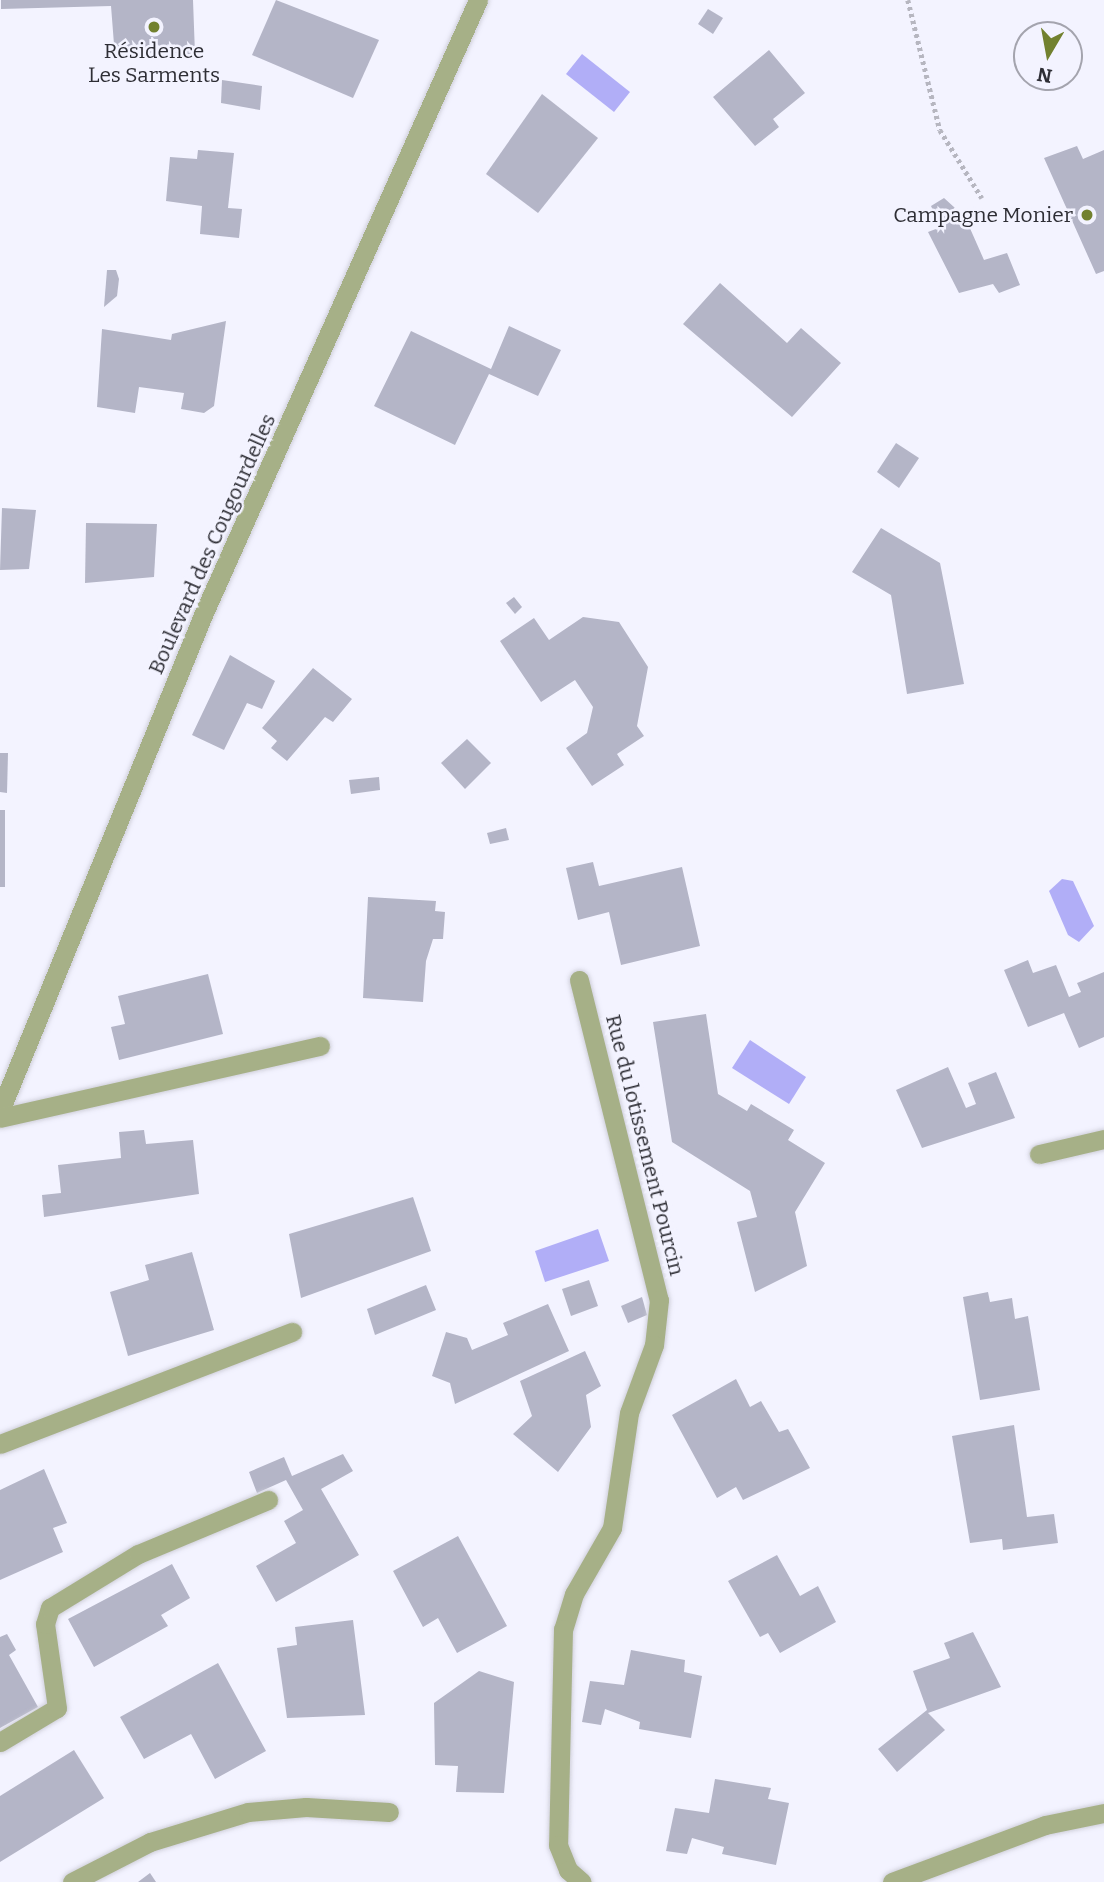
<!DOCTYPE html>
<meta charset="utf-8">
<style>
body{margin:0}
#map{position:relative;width:1104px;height:1882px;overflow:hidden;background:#f3f3ff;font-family:Bitter,serif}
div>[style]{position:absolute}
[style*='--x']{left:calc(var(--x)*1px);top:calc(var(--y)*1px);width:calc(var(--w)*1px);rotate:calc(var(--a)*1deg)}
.water>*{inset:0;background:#b1aef7}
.building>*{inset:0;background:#b4b5c7}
.path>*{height:4.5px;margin-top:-2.25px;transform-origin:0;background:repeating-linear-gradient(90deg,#b6b6c0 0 3.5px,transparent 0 7px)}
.roads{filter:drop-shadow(0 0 2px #d0d0db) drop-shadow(0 0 2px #d0d0db)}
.minor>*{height:19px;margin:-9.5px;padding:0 9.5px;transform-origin:9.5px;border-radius:9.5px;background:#a6b087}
.dots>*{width:19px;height:19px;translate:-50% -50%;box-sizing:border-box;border:4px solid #f3f3ff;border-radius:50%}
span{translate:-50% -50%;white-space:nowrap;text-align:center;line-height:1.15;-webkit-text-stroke:5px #f3f3ff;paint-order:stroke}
.poi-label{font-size:21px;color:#2e2e35}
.right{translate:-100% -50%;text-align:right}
.street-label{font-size:21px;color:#2e2e35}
.north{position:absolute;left:1013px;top:21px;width:70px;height:70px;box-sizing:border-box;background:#f3f3ff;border:2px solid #a4a4ae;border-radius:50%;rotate:190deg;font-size:19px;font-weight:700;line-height:28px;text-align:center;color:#2e2e35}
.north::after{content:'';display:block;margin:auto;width:24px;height:32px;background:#72812f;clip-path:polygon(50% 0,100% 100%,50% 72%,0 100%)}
</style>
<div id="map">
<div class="water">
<i style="clip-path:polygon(582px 54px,630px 92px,614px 112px,566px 74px)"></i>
<i style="clip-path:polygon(1062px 879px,1073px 881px,1094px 926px,1079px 942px,1068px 935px,1049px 891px)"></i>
<i style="clip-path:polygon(750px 1040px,806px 1077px,789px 1104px,732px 1068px)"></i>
<i style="clip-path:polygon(598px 1229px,609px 1261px,545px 1282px,535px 1251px)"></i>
</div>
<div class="building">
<i style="clip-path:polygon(1px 0,193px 0,195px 54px,115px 57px,111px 6px,1px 9px)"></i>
<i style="clip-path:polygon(276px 0,379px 40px,353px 98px,252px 55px)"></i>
<i style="clip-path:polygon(708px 9px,723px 18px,713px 34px,698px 24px)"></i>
<i style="clip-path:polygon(769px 50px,805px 93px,773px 119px,779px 127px,755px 146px,713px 97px)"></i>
<i style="clip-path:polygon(222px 80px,262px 86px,260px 110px,221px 103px)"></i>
<i style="clip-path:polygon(542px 94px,598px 138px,538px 213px,486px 174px)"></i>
<i style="clip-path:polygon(1077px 146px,1083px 159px,1104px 150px,1104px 271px,1096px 274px,1044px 158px)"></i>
<i style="clip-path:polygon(198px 150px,234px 153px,228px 208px,242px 209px,239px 238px,200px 234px,202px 206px,166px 201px,170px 157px,197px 159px)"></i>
<i style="clip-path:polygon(944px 198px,965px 217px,984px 260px,1007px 253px,1020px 285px,999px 293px,993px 284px,959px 293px,928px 232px,941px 227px,931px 206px)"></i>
<i style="clip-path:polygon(107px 270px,116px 270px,119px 279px,117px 296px,104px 307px)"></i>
<i style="clip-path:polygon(720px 283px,787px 343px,801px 328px,841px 363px,792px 417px,683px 324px)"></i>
<i style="clip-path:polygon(226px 321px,214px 406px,204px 413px,181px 409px,184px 393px,139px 387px,135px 413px,97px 407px,102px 329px,171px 340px,172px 334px)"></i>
<i style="clip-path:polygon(509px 326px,561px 350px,538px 396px,489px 374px,455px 445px,374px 406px,411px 331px,491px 369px)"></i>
<i style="clip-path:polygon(896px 443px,919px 458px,899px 488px,877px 472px)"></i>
<i style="clip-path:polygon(2px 508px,36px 510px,29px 569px,0 570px)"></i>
<i style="clip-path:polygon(86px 523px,157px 524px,154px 577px,85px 583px)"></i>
<i style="clip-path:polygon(881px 528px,940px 563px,964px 684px,907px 694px,891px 595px,852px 572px)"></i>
<i style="clip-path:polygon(514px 597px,522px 607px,515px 614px,506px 603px)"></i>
<i style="clip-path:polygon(583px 617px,619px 622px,648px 667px,637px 726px,644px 736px,617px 754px,624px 765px,592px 786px,566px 748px,587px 733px,593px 707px,575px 680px,541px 702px,500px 641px,534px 618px,549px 640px)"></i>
<i style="clip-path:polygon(230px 655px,275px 681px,262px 709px,247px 703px,224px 750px,192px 735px)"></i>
<i style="clip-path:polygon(313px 668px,352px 699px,333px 722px,325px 717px,287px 761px,271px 748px,277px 741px,262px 728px)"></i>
<i style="clip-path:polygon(467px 739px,491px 763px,465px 789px,441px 763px)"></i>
<i style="clip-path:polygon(0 753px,8px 753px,7px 793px,0 792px)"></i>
<i style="clip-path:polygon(379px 777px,380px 790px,351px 794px,349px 780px)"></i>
<i style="clip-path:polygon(0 810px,5px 810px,5px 887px,0 887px)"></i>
<i style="clip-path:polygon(506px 828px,509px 840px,490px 844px,487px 833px)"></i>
<i style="clip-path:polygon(593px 862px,599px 886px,682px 867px,700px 946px,621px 965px,609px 912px,578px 920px,566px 868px)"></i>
<i style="clip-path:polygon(368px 897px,436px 901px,435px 911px,445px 912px,443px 939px,433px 939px,426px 961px,423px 1002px,363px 998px)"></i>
<i style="clip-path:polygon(1028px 960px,1033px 973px,1056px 965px,1069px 997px,1081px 992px,1077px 983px,1104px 972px,1104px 1037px,1079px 1048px,1064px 1013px,1028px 1027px,1004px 970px)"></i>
<i style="clip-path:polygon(208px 974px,223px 1034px,119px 1060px,111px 1027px,125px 1024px,118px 996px)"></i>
<i style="clip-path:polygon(706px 1014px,718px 1094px,747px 1111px,751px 1104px,794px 1130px,788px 1140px,825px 1163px,795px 1212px,807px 1266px,755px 1292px,737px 1222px,757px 1217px,750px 1191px,672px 1142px,653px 1022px)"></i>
<i style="clip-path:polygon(948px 1067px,966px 1108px,976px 1104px,968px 1083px,996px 1072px,1015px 1118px,922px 1148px,896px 1090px)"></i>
<i style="clip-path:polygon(144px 1130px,146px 1144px,193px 1140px,199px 1194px,44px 1217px,42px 1195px,61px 1193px,58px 1165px,121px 1158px,119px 1132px)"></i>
<i style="clip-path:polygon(413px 1197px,431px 1251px,301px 1298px,289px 1234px)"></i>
<i style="clip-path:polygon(192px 1252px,214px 1330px,128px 1356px,110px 1292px,149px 1280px,145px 1265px)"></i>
<i style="clip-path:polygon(589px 1280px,598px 1306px,571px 1316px,562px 1289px)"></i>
<i style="clip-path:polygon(426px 1285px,436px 1310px,375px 1335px,367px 1309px)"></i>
<i style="clip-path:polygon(988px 1292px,990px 1302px,1012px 1298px,1015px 1319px,1028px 1316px,1040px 1390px,980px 1400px,963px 1297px)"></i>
<i style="clip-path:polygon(642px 1297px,647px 1315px,628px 1323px,621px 1306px)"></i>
<i style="clip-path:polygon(548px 1304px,569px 1351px,455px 1404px,450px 1383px,432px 1376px,446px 1332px,467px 1338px,472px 1350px,508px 1335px,503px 1323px)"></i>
<i style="clip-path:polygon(585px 1351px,601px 1386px,586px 1395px,591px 1427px,558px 1472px,513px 1434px,532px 1416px,520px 1381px)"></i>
<i style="clip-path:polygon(736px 1379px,750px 1407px,761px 1401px,779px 1432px,788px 1429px,810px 1468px,743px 1500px,736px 1487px,717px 1498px,672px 1415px)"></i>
<i style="clip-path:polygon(1014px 1425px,1027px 1517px,1054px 1514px,1058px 1543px,1003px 1550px,1002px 1539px,970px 1543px,952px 1436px)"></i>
<i style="clip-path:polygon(343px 1454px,353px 1471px,321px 1489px,359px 1555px,276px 1602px,256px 1566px,296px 1543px,284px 1521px,303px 1510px,286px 1480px,257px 1493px,249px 1472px,284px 1457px,292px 1476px)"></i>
<i style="clip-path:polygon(44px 1469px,67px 1523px,53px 1528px,63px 1552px,0 1580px,0 1490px)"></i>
<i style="clip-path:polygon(458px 1536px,507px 1626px,457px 1653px,438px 1618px,423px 1627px,393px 1571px)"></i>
<i style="clip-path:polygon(777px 1555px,800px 1596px,818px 1586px,836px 1622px,780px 1653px,768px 1633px,760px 1637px,728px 1581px)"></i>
<i style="clip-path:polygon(172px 1564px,190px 1598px,161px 1615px,168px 1626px,94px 1667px,68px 1619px)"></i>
<i style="clip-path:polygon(353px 1620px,365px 1715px,287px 1718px,277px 1648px,297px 1645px,295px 1627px)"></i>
<i style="clip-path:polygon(973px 1632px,1001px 1687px,928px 1713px,945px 1730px,897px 1772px,878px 1749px,927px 1710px,913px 1671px,950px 1658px,944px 1643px)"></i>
<i style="clip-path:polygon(7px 1634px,16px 1650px,9px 1655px,38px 1707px,0 1728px,0 1637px)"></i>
<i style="clip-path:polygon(631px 1650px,685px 1660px,684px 1672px,702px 1676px,691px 1738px,639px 1729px,640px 1722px,605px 1709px,601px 1725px,582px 1722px,590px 1681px,624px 1685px)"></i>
<i style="clip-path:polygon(218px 1663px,266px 1751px,215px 1779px,191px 1734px,144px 1759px,120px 1717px)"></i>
<i style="clip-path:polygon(479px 1671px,514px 1682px,504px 1793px,456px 1792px,458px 1766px,435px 1765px,434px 1703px)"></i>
<i style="clip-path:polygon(74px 1750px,104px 1798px,0 1862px,0 1796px)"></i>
<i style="clip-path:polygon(715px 1779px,771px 1788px,768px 1799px,789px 1803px,776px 1865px,722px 1854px,724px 1847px,692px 1838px,687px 1854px,666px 1851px,675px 1808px,709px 1813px)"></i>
<i style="clip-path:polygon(150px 1873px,156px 1882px,138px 1882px)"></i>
</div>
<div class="path">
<i style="--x:908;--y:0;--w:134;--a:76.2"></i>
<i style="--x:940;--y:130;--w:80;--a:58.3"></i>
</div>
<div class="roads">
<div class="minor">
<i style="--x:579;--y:980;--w:330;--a:76"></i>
<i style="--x:659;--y:1300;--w:45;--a:96.3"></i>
<i style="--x:654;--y:1345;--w:72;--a:110.2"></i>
<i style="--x:629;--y:1413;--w:116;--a:98.4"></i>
<i style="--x:612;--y:1528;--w:76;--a:119.9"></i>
<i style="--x:574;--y:1594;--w:37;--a:107"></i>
<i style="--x:563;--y:1629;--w:216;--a:91.3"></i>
<i style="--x:558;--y:1845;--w:27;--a:68"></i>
<i style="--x:568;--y:1870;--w:18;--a:41"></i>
<i style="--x:0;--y:1111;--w:536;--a:-67.74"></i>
<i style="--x:203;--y:615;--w:674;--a:-65.91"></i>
<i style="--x:0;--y:1118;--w:328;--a:-12.7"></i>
<i style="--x:1039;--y:1154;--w:67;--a:-13"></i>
<i style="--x:0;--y:1444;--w:313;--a:-21"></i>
<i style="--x:0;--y:1742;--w:66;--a:-30.8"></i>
<i style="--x:57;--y:1708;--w:85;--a:-98.1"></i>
<i style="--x:45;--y:1624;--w:17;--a:-73"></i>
<i style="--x:50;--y:1608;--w:103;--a:-31.5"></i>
<i style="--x:138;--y:1554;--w:141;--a:-22.6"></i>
<i style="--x:72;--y:1882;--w:88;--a:-27.1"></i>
<i style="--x:150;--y:1842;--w:102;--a:-17"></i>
<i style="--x:248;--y:1812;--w:58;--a:-4.9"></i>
<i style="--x:306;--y:1807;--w:83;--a:3.4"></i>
<i style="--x:892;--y:1882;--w:163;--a:-20.4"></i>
<i style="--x:1045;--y:1825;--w:60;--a:-11.5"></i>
</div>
</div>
<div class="dots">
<i style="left:154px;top:27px;background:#72812f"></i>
<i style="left:1087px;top:215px;background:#72812f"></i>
</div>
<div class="poi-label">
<span style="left:154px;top:63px">Résidence<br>Les Sarments</span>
<span class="right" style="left:1073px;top:215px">Campagne Monier</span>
</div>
<div class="street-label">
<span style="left:212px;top:544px;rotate:-66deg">Boulevard des Cougourdelles</span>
<span style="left:645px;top:1145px;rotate:76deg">Rue du lotissement Pourcin</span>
</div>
<div class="north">N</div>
</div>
